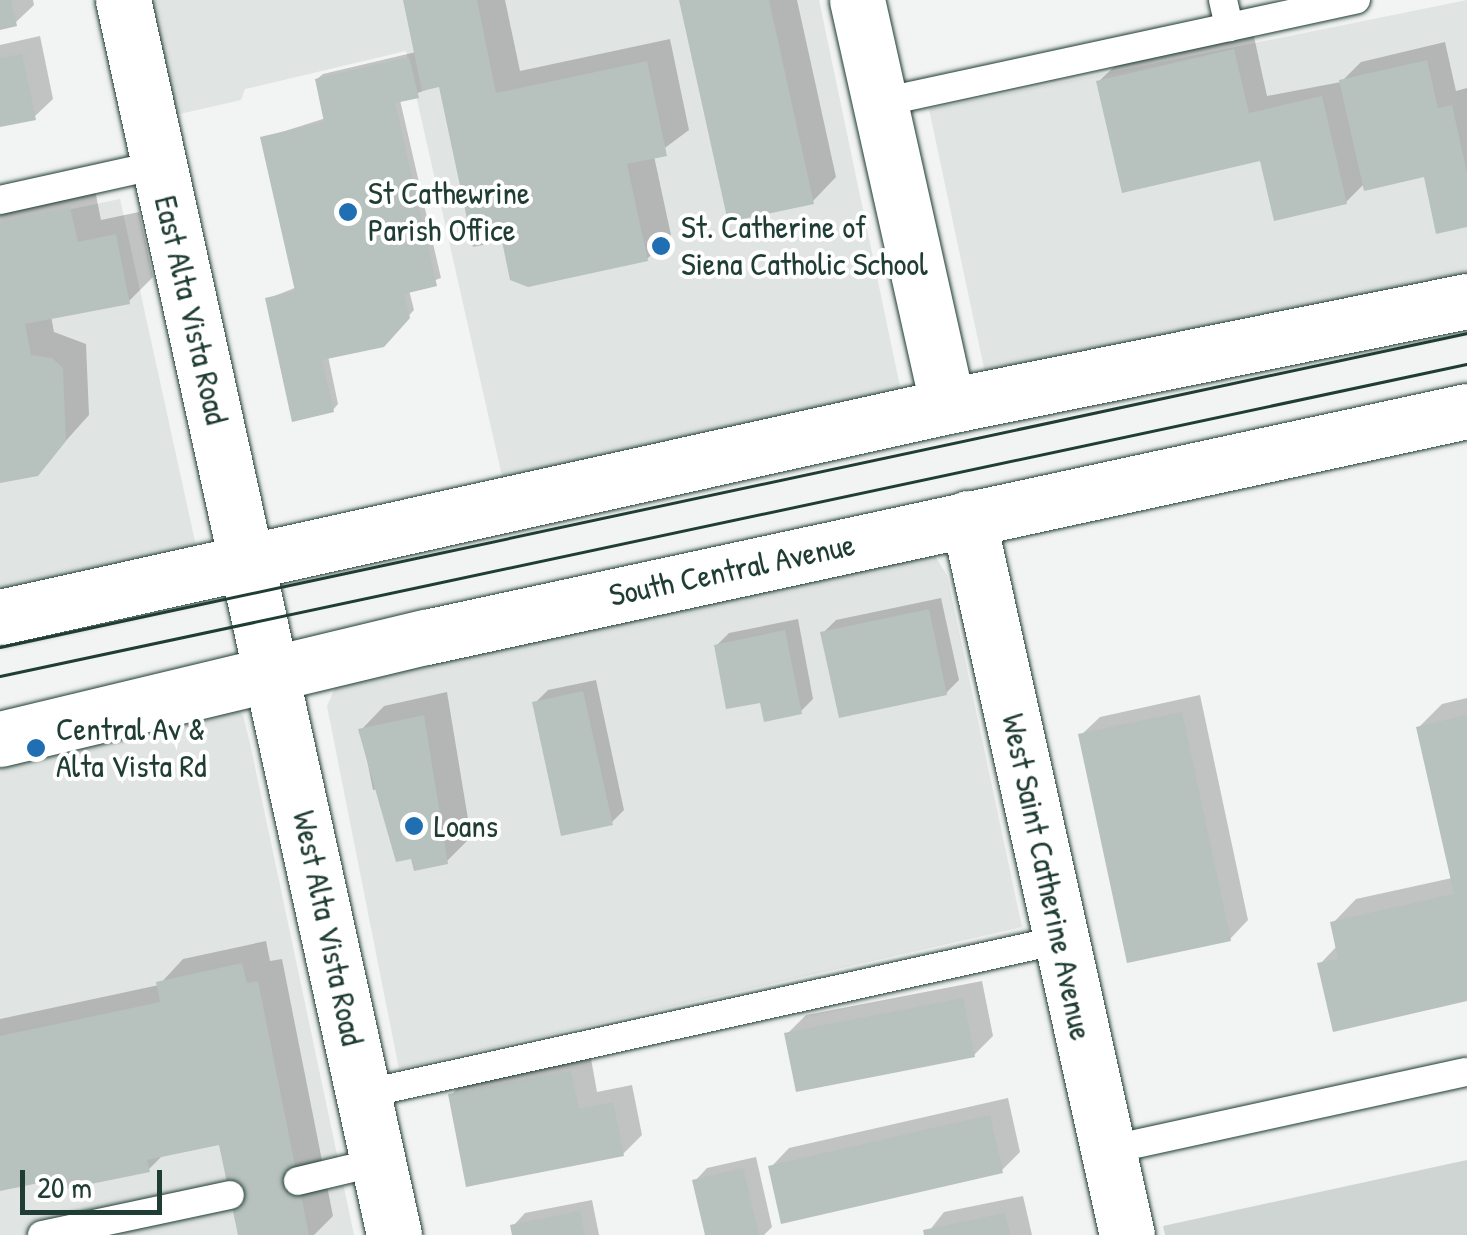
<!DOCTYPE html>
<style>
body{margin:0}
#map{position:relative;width:1467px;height:1235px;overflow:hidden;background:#f2f3f3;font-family:"Patrick Hand",sans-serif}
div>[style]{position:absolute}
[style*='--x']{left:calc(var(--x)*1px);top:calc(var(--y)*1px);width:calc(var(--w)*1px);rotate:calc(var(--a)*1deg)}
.built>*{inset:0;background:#e0e4e3}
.green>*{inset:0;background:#ced5d3}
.shadow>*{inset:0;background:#0003}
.building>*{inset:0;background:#b7c1bd}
.roads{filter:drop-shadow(0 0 2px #1f3d34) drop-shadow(0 0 2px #1f3d34)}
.service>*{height:28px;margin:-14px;padding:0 14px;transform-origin:14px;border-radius:14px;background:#fff}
.minor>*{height:55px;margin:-27.5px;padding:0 27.5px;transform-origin:27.5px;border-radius:27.5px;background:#fff}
.secondary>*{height:55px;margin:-27.5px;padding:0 27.5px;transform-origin:27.5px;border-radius:27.5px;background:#fff}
.tram>*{height:2.5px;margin:-1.25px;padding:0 1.25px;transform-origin:1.25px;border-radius:1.25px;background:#1f3d34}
.dots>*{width:28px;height:28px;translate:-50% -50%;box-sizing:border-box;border:5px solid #fff;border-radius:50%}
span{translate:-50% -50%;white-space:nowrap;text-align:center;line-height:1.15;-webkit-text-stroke:8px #fff;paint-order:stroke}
.poi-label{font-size:32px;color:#1f3d34}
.left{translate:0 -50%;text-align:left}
.street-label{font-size:32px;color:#1f3d34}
.scale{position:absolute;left:20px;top:1170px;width:142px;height:45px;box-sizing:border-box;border:5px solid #1f3d34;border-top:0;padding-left:12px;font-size:30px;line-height:35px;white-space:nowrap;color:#1f3d34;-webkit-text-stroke:8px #fff;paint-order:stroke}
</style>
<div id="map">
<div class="built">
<i style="clip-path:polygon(133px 0,819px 0,902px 396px,509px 507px,406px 51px,245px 89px,241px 100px,158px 119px)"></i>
<i style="clip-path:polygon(1467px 0,1467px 298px,985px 373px,929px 109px)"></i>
<i style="clip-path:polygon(120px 199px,196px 546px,0 616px,0 224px)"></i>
<i style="clip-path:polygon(931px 550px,947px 575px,1022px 927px,399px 1069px,327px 706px,343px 670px)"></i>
<i style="clip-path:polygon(232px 704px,243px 715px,251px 748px,354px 1235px,0 1235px,0 742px)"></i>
</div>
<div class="green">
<i style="clip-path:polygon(1467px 1160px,1467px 1235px,1165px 1235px,1163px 1226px)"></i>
</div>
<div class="shadow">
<i style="clip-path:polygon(0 0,33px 0,34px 5px,15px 23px,0 27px)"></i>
<i style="clip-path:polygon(406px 0,505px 0,520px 71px,670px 39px,689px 130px,654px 156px,671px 235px,647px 259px,504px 238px,441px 84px,400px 100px,441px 278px,409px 290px,414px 310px,382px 345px,328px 356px,338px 404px,333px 410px,267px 299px,297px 287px,263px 138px,326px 118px,317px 79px,323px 74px,416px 52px)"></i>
<i style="clip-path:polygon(682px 0,797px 0,836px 177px,813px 201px)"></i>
<i style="clip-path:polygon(1253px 32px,1267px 96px,1341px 82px,1361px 62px,1445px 42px,1456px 91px,1467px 88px,1467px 224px,1425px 174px,1365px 183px,1346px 202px,1098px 82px,1117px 64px)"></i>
<i style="clip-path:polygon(40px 36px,53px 99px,34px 117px,0 125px,0 45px)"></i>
<i style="clip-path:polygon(94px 185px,101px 220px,139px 212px,153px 277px,129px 301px,51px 316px,54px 332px,86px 344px,89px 415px,37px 473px,0 478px,0 204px)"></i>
<i style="clip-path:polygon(941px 598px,959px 680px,946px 693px,823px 633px,836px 620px)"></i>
<i style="clip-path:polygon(798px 619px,813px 699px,800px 712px,762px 700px,716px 646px,729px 633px)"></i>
<i style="clip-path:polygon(596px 680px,624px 810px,611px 823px,535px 703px,548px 690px)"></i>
<i style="clip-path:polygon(447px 692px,471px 837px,447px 861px,382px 788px,373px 790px,361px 730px,384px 706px)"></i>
<i style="clip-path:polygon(1200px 695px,1248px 920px,1230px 939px,1081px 735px,1100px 717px)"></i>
<i style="clip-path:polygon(1467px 698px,1467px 999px,1320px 964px,1337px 946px,1333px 923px,1356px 899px,1452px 878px,1418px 728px,1442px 704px)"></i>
<i style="clip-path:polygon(266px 941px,270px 961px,282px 959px,333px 1216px,314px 1235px,241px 1235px,221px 1142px,164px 1154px,149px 1169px,65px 1175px,0 1189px,0 1019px,159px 985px,183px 959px)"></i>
<i style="clip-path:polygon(982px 981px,993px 1036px,974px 1055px,787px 1034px,806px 1015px)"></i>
<i style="clip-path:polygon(590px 1053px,597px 1092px,632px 1085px,642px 1135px,623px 1154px,451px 1095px,470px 1076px)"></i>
<i style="clip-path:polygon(1008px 1098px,1020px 1152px,1002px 1170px,771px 1167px,789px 1148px)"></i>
<i style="clip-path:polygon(756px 1157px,772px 1227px,764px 1235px,707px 1235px,695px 1181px,707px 1168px)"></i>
<i style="clip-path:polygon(1023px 1196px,1032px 1235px,926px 1235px,944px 1212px)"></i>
<i style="clip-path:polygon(592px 1200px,599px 1235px,514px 1235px,513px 1226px,525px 1213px)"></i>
</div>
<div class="building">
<i style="clip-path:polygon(0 0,11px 0,17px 26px,0 30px)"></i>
<i style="clip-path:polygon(403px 0,477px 0,496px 93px,647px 61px,667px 156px,627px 164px,648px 261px,528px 287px,510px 280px,502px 241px,473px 247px,439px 87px,422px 91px)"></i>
<i style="clip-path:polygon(679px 0,769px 0,814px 204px,728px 222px)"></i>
<i style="clip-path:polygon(1234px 49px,1249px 113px,1322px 96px,1347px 204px,1274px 221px,1260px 161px,1122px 193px,1096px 81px)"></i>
<i style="clip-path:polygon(22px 54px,36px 120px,0 127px,0 58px)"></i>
<i style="clip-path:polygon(409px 57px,419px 98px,395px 103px,437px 286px,404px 294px,410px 318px,384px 347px,322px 360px,334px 412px,292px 422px,265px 298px,295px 291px,260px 137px,324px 122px,315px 79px)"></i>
<i style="clip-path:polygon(1427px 60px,1438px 108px,1452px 105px,1467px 173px,1467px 227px,1436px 234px,1424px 177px,1364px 191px,1339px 80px)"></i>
<i style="clip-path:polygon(70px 207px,78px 242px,116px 234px,130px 304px,25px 324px,31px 355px,52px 358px,63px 368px,66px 441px,38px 476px,0 483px,0 222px)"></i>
<i style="clip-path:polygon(929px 609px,947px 695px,839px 718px,820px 632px)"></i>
<i style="clip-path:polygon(785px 630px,802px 714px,764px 722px,760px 703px,726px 709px,714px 645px)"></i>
<i style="clip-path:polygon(583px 691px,613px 825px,561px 836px,532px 702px)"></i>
<i style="clip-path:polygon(1182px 712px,1231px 941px,1127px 963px,1078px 734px)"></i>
<i style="clip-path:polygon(424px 715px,448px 864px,414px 871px,411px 859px,396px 862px,358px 729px)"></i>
<i style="clip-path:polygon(1467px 715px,1467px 1001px,1333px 1032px,1317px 963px,1338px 959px,1330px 922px,1454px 894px,1416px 727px)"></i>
<i style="clip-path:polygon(242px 963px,247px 983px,258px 981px,309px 1235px,238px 1235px,219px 1145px,147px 1160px,150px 1172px,66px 1189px,63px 1178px,0 1191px,0 1036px,160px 1002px,156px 982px)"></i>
<i style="clip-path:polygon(963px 998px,975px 1057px,796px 1092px,784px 1033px)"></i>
<i style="clip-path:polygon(571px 1071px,579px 1109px,613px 1102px,624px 1156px,466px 1187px,448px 1094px)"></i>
<i style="clip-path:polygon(990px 1115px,1003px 1173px,781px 1224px,768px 1166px)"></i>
<i style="clip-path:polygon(743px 1168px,759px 1235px,705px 1235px,692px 1180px)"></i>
<i style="clip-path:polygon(580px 1211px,585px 1235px,512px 1235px,510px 1225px)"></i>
<i style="clip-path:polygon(1005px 1213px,1010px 1235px,924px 1235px,923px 1230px)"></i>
</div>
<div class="roads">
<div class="service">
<i style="--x:1223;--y:0;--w:28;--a:77"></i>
<i style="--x:878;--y:103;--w:489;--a:-12.2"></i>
<i style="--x:0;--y:200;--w:162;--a:-12.5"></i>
<i style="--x:364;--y:1094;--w:713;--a:-12.48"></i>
<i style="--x:1108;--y:1150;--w:366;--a:-12.3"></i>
<i style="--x:298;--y:1181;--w:82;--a:-13.4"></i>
<i style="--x:42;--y:1235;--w:192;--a:-12"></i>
</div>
<div class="minor">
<i style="--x:123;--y:0;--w:1264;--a:77.62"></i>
<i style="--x:857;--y:0;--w:416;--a:77.4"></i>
<i style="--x:968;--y:518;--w:734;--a:77.5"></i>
</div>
<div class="secondary">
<i style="--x:0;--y:617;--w:971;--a:-12.55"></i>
<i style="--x:948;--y:406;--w:530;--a:-11.44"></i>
<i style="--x:0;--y:739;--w:438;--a:-13.5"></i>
<i style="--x:426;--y:637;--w:1065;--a:-12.25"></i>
</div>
</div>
<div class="tram">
<i style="--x:0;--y:647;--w:1500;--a:-12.08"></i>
<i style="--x:0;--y:676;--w:1500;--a:-12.01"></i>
</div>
<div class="dots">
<i style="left:348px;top:212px;background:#1f6fb2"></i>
<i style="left:661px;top:246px;background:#1f6fb2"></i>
<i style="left:36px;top:748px;background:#1f6fb2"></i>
<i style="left:414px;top:826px;background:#1f6fb2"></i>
</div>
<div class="poi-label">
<span class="left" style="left:368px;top:212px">St Cathewrine<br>Parish Office</span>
<span class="left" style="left:681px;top:246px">St. Catherine of<br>Siena Catholic School</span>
<span class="left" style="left:56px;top:748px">Central Av &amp;<br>Alta Vista Rd</span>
<span class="left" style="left:434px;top:826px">Loans</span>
</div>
<div class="street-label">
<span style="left:191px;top:310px;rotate:77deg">East Alta Vista Road</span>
<span style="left:732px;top:570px;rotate:-12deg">South Central Avenue</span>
<span style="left:1047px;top:877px;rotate:78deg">West Saint Catherine Avenue</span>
<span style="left:328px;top:928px;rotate:78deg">West Alta Vista Road</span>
</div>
<div class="scale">20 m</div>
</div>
